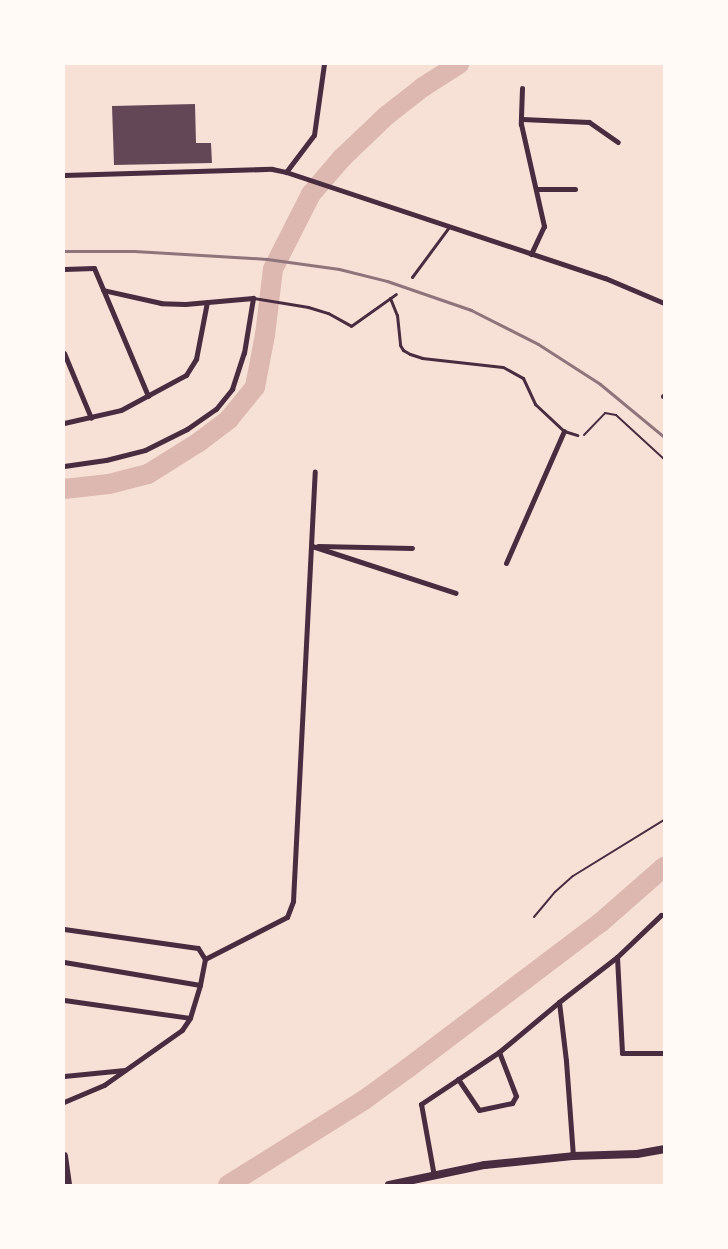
<!DOCTYPE html>
<style>
body{margin:0}
#map{position:relative;width:728px;height:1249px;overflow:hidden;background:#f7e1d7;font-family:"Roboto Condensed",sans-serif}
div>[style]{position:absolute}
[style*='--x']{left:calc(var(--x)*1px);top:calc(var(--y)*1px);width:calc(var(--w)*1px);rotate:calc(var(--a)*1deg)}
.river>*{height:20px;margin:-10px;padding:0 10px;transform-origin:10px;border-radius:10px;background:#dcb8b0}
.building>*{inset:0;background:#644757}
.path>*{height:2px;margin:-1px;padding:0 1px;transform-origin:1px;border-radius:1px;background:#4a2c40}
.service>*{height:3px;margin:-1.5px;padding:0 1.5px;transform-origin:1.5px;border-radius:1.5px;background:#4a2c40}
.minor>*{height:5px;margin:-2.5px;padding:0 2.5px;transform-origin:2.5px;border-radius:2.5px;background:#4a2c40}
.tertiary>*{height:8px;margin:-4px;padding:0 4px;transform-origin:4px;border-radius:4px;background:#4a2c40}
.rail>*{height:3px;margin:-1.5px;padding:0 1.5px;transform-origin:1.5px;border-radius:1.5px;background:#8f747c}
span{translate:-50% -50%;white-space:nowrap;text-align:center;line-height:1.15;-webkit-text-stroke:4.5px #fffaf5;paint-order:stroke}
.frame{position:absolute;inset:0;border:65px solid #fffaf5;pointer-events:none}
</style>
<div id="map">
<div class="river">
<i style="--x:64;--y:489;--w:45;--a:-6.3"></i>
<i style="--x:109;--y:484;--w:40;--a:-14.4"></i>
<i style="--x:148;--y:474;--w:60;--a:-32.1"></i>
<i style="--x:199;--y:442;--w:38;--a:-37"></i>
<i style="--x:229;--y:419;--w:41;--a:-50.9"></i>
<i style="--x:255;--y:387;--w:53;--a:-79.1"></i>
<i style="--x:265;--y:335;--w:66;--a:-83.1"></i>
<i style="--x:273;--y:269;--w:84;--a:-63.1"></i>
<i style="--x:311;--y:194;--w:48;--a:-49.3"></i>
<i style="--x:342;--y:158;--w:61;--a:-43.7"></i>
<i style="--x:386;--y:116;--w:47;--a:-38.1"></i>
<i style="--x:423;--y:87;--w:43;--a:-32.6"></i>
<i style="--x:228;--y:1185;--w:160;--a:-32"></i>
<i style="--x:364;--y:1100;--w:54;--a:-36"></i>
<i style="--x:408;--y:1068;--w:241;--a:-37.1"></i>
<i style="--x:600;--y:923;--w:85;--a:-41.2"></i>
</div>
<div class="building">
<i style="clip-path:polygon(195px 104px,196px 143px,211px 143px,212px 163px,114px 165px,112px 106px)"></i>
</div>
<div class="path">
<i style="--x:584;--y:435;--w:30;--a:-46"></i>
<i style="--x:605;--y:413;--w:11;--a:10"></i>
<i style="--x:616;--y:415;--w:65;--a:42.5"></i>
<i style="--x:534;--y:917;--w:33;--a:-50"></i>
<i style="--x:555;--y:892;--w:24;--a:-42"></i>
<i style="--x:573;--y:876;--w:107;--a:-31.6"></i>
</div>
<div class="service">
<i style="--x:412;--y:277;--w:62;--a:-53.5"></i>
<i style="--x:253;--y:298;--w:56;--a:9.3"></i>
<i style="--x:308;--y:307;--w:21;--a:17"></i>
<i style="--x:328;--y:313;--w:26;--a:29"></i>
<i style="--x:351;--y:326;--w:55;--a:-35.4"></i>
<i style="--x:390;--y:298;--w:18;--a:68"></i>
<i style="--x:397;--y:315;--w:30;--a:84"></i>
<i style="--x:400;--y:345;--w:6;--a:59"></i>
<i style="--x:403;--y:350;--w:8;--a:30"></i>
<i style="--x:410;--y:354;--w:13;--a:18"></i>
<i style="--x:422;--y:358;--w:81;--a:6.3"></i>
<i style="--x:503;--y:367;--w:23;--a:29"></i>
<i style="--x:523;--y:378;--w:29;--a:65"></i>
<i style="--x:535;--y:404;--w:40;--a:43"></i>
<i style="--x:564;--y:431;--w:14;--a:17"></i>
</div>
<div class="minor">
<i style="--x:522;--y:88;--w:36;--a:92"></i>
<i style="--x:521;--y:124;--w:105;--a:77.3"></i>
<i style="--x:544;--y:226;--w:31;--a:115"></i>
<i style="--x:522;--y:119;--w:67;--a:2.6"></i>
<i style="--x:589;--y:122;--w:35;--a:35"></i>
<i style="--x:286;--y:172;--w:46;--a:-52.9"></i>
<i style="--x:314;--y:135;--w:72;--a:-82"></i>
<i style="--x:64;--y:175;--w:208;--a:-1.7"></i>
<i style="--x:272;--y:169;--w:14;--a:12"></i>
<i style="--x:286;--y:172;--w:336;--a:18.4"></i>
<i style="--x:605;--y:278;--w:64;--a:23"></i>
<i style="--x:537;--y:189;--w:38;--a:0"></i>
<i style="--x:64;--y:269;--w:30;--a:-2"></i>
<i style="--x:94;--y:268;--w:139;--a:67.1"></i>
<i style="--x:64;--y:353;--w:70;--a:67.4"></i>
<i style="--x:663;--y:396;--w:1;--a:0"></i>
<i style="--x:64;--y:423;--w:58;--a:-12.8"></i>
<i style="--x:121;--y:410;--w:74;--a:-28.3"></i>
<i style="--x:186;--y:375;--w:19;--a:-58"></i>
<i style="--x:196;--y:359;--w:58;--a:-79.1"></i>
<i style="--x:64;--y:466;--w:42;--a:-8.1"></i>
<i style="--x:106;--y:460;--w:40;--a:-14.4"></i>
<i style="--x:145;--y:450;--w:47;--a:-26.6"></i>
<i style="--x:187;--y:429;--w:35;--a:-35"></i>
<i style="--x:216;--y:409;--w:26;--a:-51"></i>
<i style="--x:232;--y:389;--w:38;--a:-72"></i>
<i style="--x:244;--y:353;--w:56;--a:-80.7"></i>
<i style="--x:253;--y:298;--w:68;--a:175"></i>
<i style="--x:185;--y:304;--w:24;--a:-178"></i>
<i style="--x:161;--y:303;--w:59;--a:-167.4"></i>
<i style="--x:312;--y:546;--w:151;--a:18.1"></i>
<i style="--x:318;--y:546;--w:94;--a:1.2"></i>
<i style="--x:506;--y:563;--w:144;--a:-66.3"></i>
<i style="--x:64;--y:929;--w:135;--a:8.1"></i>
<i style="--x:198;--y:948;--w:13;--a:58"></i>
<i style="--x:205;--y:959;--w:26;--a:101"></i>
<i style="--x:200;--y:985;--w:34;--a:107"></i>
<i style="--x:190;--y:1018;--w:14;--a:124"></i>
<i style="--x:182;--y:1030;--w:95;--a:144.8"></i>
<i style="--x:104;--y:1085;--w:43;--a:157"></i>
<i style="--x:617;--y:957;--w:96;--a:87"></i>
<i style="--x:622;--y:1053;--w:42;--a:0"></i>
<i style="--x:205;--y:959;--w:92;--a:-27.1"></i>
<i style="--x:287;--y:917;--w:17;--a:-69"></i>
<i style="--x:293;--y:901;--w:430;--a:-87.1"></i>
<i style="--x:64;--y:962;--w:138;--a:9.6"></i>
<i style="--x:64;--y:1000;--w:127;--a:8.1"></i>
<i style="--x:559;--y:1002;--w:59;--a:83.2"></i>
<i style="--x:566;--y:1061;--w:95;--a:85.8"></i>
<i style="--x:64;--y:1076;--w:61;--a:-5.6"></i>
<i style="--x:458;--y:1079;--w:37;--a:56"></i>
<i style="--x:479;--y:1110;--w:34;--a:-12"></i>
<i style="--x:512;--y:1103;--w:8;--a:-60"></i>
<i style="--x:516;--y:1096;--w:47;--a:-111.1"></i>
<i style="--x:434;--y:1176;--w:73;--a:-100.2"></i>
<i style="--x:421;--y:1104;--w:94;--a:-33.7"></i>
<i style="--x:499;--y:1052;--w:78;--a:-39.8"></i>
<i style="--x:559;--y:1002;--w:73;--a:-37.8"></i>
<i style="--x:617;--y:957;--w:61;--a:-43.7"></i>
<i style="--x:661;--y:915;--w:3;--a:0"></i>
</div>
<div class="tertiary">
<i style="--x:64;--y:1156;--w:29;--a:82"></i>
<i style="--x:389;--y:1185;--w:98;--a:-11.8"></i>
<i style="--x:485;--y:1165;--w:88;--a:-5.8"></i>
<i style="--x:573;--y:1156;--w:64;--a:-1.8"></i>
<i style="--x:637;--y:1154;--w:27;--a:-10"></i>
</div>
<div class="rail">
<i style="--x:64;--y:251;--w:70;--a:0"></i>
<i style="--x:134;--y:251;--w:133;--a:3.4"></i>
<i style="--x:267;--y:259;--w:73;--a:7.9"></i>
<i style="--x:339;--y:269;--w:49;--a:14"></i>
<i style="--x:387;--y:281;--w:89;--a:19"></i>
<i style="--x:471;--y:310;--w:75;--a:26.9"></i>
<i style="--x:538;--y:344;--w:74;--a:32.8"></i>
<i style="--x:600;--y:384;--w:83;--a:39.6"></i>
</div>
<div class="frame"></div>
</div>
